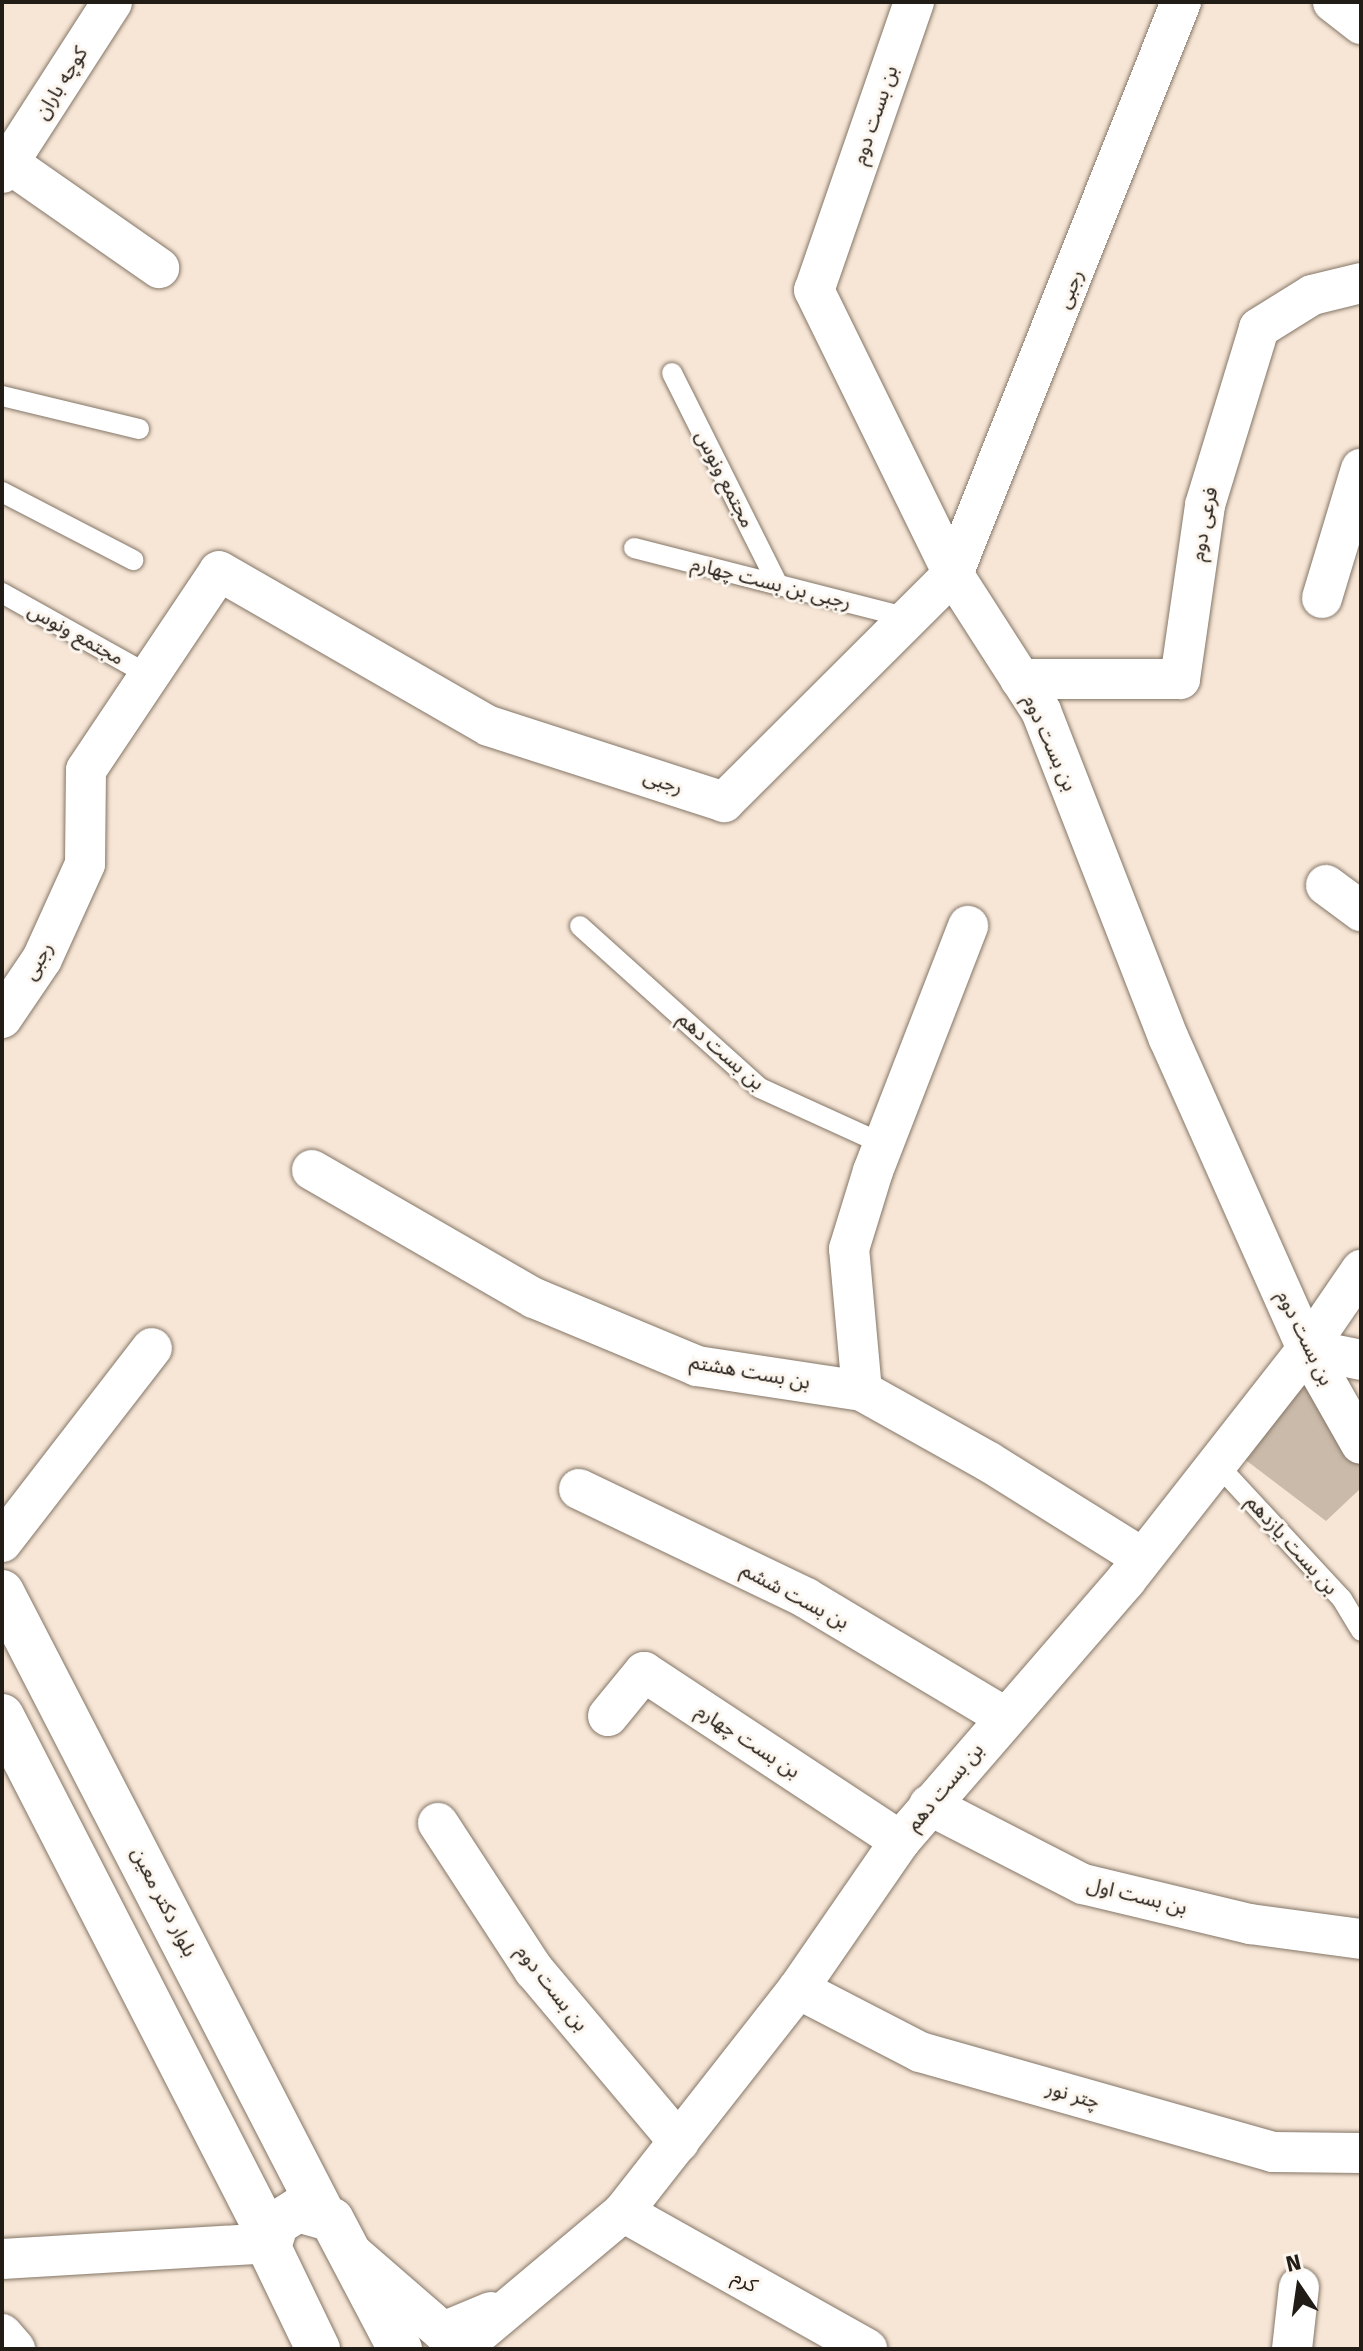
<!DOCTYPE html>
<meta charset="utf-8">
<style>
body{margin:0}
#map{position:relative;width:1363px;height:2351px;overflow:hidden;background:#f7e6d6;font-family:"Fira Sans","Noto Sans Arabic",sans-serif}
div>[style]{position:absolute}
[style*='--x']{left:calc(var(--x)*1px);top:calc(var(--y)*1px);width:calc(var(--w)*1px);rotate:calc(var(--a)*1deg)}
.building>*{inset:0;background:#cabaaa}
.roads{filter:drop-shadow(0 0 2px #847667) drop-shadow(0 0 2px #847667)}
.service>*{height:20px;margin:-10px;padding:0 10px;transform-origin:10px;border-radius:10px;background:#fff}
.minor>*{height:40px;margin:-20px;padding:0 20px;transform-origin:20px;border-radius:20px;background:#fff}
.primary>*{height:44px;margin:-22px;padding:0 22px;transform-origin:22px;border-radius:22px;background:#fff}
span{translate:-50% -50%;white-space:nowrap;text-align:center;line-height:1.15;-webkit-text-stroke:6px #fcf6ef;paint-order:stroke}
.street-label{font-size:20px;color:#221c16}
.frame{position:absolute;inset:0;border:4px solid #221c16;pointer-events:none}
.north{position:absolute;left:1259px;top:2247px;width:80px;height:80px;-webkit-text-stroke:6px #fcf6ef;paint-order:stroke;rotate:347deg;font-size:22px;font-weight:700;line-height:32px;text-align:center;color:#221c16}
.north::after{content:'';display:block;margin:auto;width:28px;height:36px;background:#221c16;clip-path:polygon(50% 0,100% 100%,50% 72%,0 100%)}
</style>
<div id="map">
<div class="building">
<i style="clip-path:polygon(1314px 1361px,1361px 1440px,1361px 1488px,1326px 1521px,1235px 1452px)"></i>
</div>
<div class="roads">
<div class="service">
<i style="--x:672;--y:373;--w:237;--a:63.4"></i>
<i style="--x:2;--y:396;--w:141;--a:13.5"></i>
<i style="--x:2;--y:492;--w:148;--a:27.4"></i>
<i style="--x:634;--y:548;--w:284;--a:14.3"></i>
<i style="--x:2;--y:593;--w:168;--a:29.2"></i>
<i style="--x:580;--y:926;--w:242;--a:42"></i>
<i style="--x:760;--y:1088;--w:135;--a:24.5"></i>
<i style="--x:1217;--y:1464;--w:184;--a:47.2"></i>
<i style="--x:1342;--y:1599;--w:37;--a:59"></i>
</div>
<div class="minor">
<i style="--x:914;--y:2;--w:305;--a:109.1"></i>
<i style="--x:814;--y:290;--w:316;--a:63.9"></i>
<i style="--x:953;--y:574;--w:163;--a:57.3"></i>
<i style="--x:1041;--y:711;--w:352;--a:68.7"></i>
<i style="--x:1169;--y:1039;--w:339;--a:66"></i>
<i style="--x:1307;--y:1349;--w:109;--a:60.4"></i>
<i style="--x:1333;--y:2;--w:36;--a:38"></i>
<i style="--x:10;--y:164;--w:182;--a:34.9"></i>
<i style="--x:2;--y:173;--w:203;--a:-57.2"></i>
<i style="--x:1322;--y:598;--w:135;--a:-73.2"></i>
<i style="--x:1020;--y:679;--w:160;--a:0"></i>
<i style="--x:1180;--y:679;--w:176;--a:-81.8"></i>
<i style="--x:1205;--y:505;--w:185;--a:-73"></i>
<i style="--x:1259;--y:328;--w:62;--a:-31.9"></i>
<i style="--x:1312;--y:295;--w:50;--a:-13.8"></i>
<i style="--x:1326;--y:885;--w:44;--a:36.6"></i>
<i style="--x:2;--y:1018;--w:71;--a:-55.9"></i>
<i style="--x:42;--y:959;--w:104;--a:-65.6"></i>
<i style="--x:85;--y:864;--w:94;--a:-89.4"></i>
<i style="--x:86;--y:770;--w:239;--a:-56.2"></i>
<i style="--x:219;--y:571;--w:311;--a:29.9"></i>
<i style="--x:489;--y:726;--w:247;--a:17.9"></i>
<i style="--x:724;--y:802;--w:323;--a:-44.9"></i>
<i style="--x:953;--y:574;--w:616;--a:-68.27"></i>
<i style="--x:312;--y:1170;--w:256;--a:30"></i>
<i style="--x:534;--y:1298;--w:177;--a:22.6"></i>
<i style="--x:697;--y:1366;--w:167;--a:8.6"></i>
<i style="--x:862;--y:1391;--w:145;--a:29.2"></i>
<i style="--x:989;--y:1462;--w:179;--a:32"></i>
<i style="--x:1307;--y:1349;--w:55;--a:11.5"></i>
<i style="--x:862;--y:1391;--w:143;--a:-95.2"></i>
<i style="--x:849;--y:1249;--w:82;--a:-72.9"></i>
<i style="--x:873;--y:1171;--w:263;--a:-68.8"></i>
<i style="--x:579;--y:1489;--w:252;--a:25.6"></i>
<i style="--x:806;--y:1598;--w:230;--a:30.9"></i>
<i style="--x:2;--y:1542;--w:245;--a:-52.3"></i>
<i style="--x:608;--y:1716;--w:57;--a:-50.7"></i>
<i style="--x:644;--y:1672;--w:307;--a:33.4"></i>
<i style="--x:929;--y:1805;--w:173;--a:27.2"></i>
<i style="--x:1083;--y:1884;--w:172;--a:13.5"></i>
<i style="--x:1250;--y:1924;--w:112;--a:7.7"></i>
<i style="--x:438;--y:1823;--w:176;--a:56.9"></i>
<i style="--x:534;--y:1970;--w:225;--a:49.9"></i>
<i style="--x:798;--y:1989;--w:137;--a:27.3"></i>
<i style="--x:920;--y:2052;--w:367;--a:15.8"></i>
<i style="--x:1273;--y:2152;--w:88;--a:0.7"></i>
<i style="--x:623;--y:2212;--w:280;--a:29.3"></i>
<i style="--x:352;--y:2253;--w:121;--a:41"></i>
<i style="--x:443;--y:2332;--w:52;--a:-22.6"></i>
<i style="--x:2;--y:2259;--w:267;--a:-3.4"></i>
<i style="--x:2;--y:2334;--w:20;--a:49"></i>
<i style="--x:460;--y:2349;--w:213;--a:-40"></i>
<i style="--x:623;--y:2212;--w:283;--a:-51.9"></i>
<i style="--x:798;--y:1989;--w:180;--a:-55.4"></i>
<i style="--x:900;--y:1841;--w:345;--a:-49.1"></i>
<i style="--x:1126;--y:1580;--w:293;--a:-51.9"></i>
<i style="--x:1307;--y:1349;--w:96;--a:-55.6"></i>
<i style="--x:1292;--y:2349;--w:62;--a:-83.6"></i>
</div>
<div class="primary">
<i style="--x:2;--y:1592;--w:700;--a:62.7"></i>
<i style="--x:2;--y:1716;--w:587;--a:62.82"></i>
<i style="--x:318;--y:2349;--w:113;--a:-115.7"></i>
<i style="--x:269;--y:2247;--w:25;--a:-72"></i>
<i style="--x:277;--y:2223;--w:25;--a:-32"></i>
<i style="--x:298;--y:2210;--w:35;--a:16"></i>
<i style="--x:332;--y:2220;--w:146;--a:62.2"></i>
</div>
</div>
<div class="street-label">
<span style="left:61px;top:83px;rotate:-58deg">کوچه باران</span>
<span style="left:875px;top:115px;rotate:-71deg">بن بست دوم</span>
<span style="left:1070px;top:289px;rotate:-68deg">رجبی</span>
<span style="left:725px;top:479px;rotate:63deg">مجتمع ونوس</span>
<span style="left:1204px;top:524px;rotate:-79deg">فرعی دوم</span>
<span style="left:771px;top:583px;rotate:14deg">رجبی بن بست چهارم</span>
<span style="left:76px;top:634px;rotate:29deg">مجتمع ونوس</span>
<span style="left:1050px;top:743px;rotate:66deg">بن بست دوم</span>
<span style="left:663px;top:782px;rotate:18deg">رجبی</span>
<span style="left:38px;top:961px;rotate:-60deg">رجبی</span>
<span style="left:721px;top:1051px;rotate:41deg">بن بست دهم</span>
<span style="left:1305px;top:1338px;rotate:64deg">بن بست دوم</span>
<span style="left:750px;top:1372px;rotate:10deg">بن بست هشتم</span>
<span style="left:1292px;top:1545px;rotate:48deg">بن بست یازدهم</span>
<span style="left:795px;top:1596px;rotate:28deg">بن بست ششم</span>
<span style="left:748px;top:1741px;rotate:33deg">بن بست چهارم</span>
<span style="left:945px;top:1787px;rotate:-50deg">بن بست دهم</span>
<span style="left:1137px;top:1896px;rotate:14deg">بن بست اول</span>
<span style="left:164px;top:1902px;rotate:63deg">بلوار دکتر معین</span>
<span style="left:552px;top:1988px;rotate:52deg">بن بست دوم</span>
<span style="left:1073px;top:2095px;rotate:16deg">چتر نور</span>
<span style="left:745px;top:2281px;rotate:29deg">کرم</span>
</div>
<div class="frame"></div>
<div class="north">N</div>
</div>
